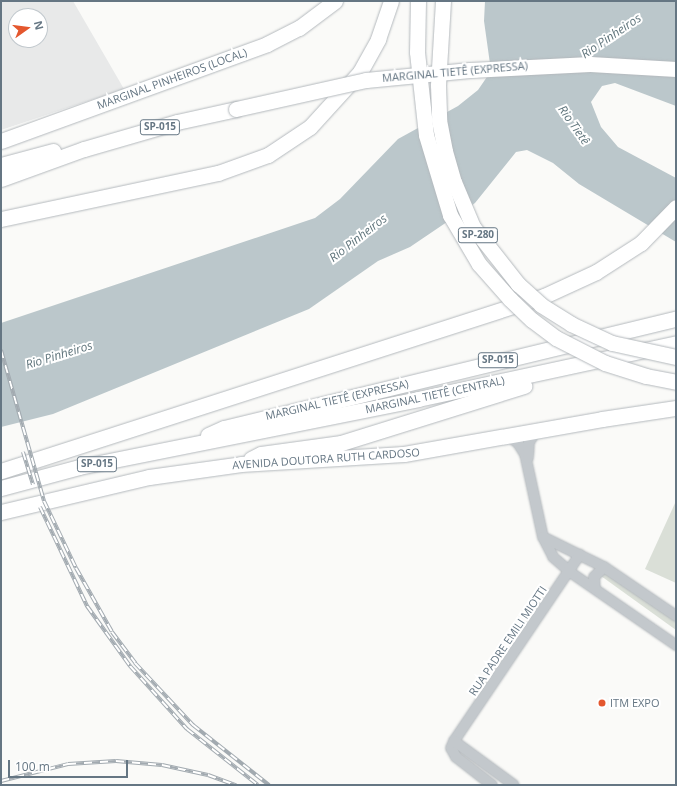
<!DOCTYPE html>
<meta charset="utf-8">
<style>
body{margin:0}
#map{position:relative;width:677px;height:786px;overflow:hidden;background:#fafaf8;font-family:"Open Sans",sans-serif}
div>[style]{position:absolute}
[style*='--x']{left:calc(var(--x)*1px);top:calc(var(--y)*1px);width:calc(var(--w)*1px);rotate:calc(var(--a)*1deg)}
.built>*{inset:0;background:#e8e9e9}
.green>*{inset:0;background:#dadfd7}
.water>*{inset:0;background:#bbc7cb}
.roads{filter:drop-shadow(0 0 1px #b4b9bd) drop-shadow(0 0 1px #b4b9bd)}
.minor>*{height:10px;margin:-5px;padding:0 5px;transform-origin:5px;border-radius:5px;background:#c3c8cc}
.highway>*{height:15px;margin:-7.5px;padding:0 7.5px;transform-origin:7.5px;border-radius:7.5px;background:#fff}
.rail>*{height:4px;margin-top:-2px;transform-origin:0;background:repeating-linear-gradient(90deg,#fff 0 8px,#a2aab0 0 16px);box-sizing:border-box;border-block:1px solid #a2aab0}
.bridges{filter:drop-shadow(0 0 1px #b4b9bd) drop-shadow(0 0 1px #b4b9bd)}
.highway-bridge>*{height:15px;margin:-7.5px;padding:0 7.5px;transform-origin:7.5px;border-radius:7.5px;background:#fff}
.dots>*{width:11px;height:11px;translate:-50% -50%;box-sizing:border-box;border:2px solid #fff;border-radius:50%}
span{translate:-50% -50%;white-space:nowrap;text-align:center;line-height:1.15;-webkit-text-stroke:4px #fff;paint-order:stroke}
.shield-label span{padding:1px 3px;background:#fff;border:1px solid;border-radius:3px;-webkit-text-stroke-width:0}
.shield-label{font-size:10px;color:#657683;font-weight:700}
.street-label{font-size:11px;color:#657683}
.poi-label{font-size:11px;color:#657683}
.left{translate:0 -50%;text-align:left}
.water-label{font-size:12px;color:#60757c;font-style:italic}
.frame{position:absolute;inset:0;border:2px solid #657683;pointer-events:none}
.north{position:absolute;left:8px;top:8px;width:40px;height:40px;box-sizing:border-box;background:#fff;border:1px solid #c1c8cd;border-radius:50%;rotate:76deg;font-size:11px;font-weight:700;line-height:16px;text-align:center;color:#657683}
.north::after{content:'';display:block;margin:auto;width:14px;height:18px;background:#e4572e;clip-path:polygon(50% 0,100% 100%,50% 72%,0 100%)}
.scale{position:absolute;left:8px;top:760px;width:120px;height:18px;box-sizing:border-box;border:2px solid #657683;border-top:0;padding-left:5px;font-size:12px;line-height:14px;white-space:nowrap;color:#657683;-webkit-text-stroke:3px #fff;paint-order:stroke}
</style>
<div id="map">
<div class="built">
<i style="clip-path:polygon(evenodd,1px 1px,73px 1px,124px 89px,1px 130px,1px 1px,16px 16px,40px 16px,40px 40px,16px 40px,16px 16px)"></i>
</div>
<div class="green">
<i style="clip-path:polygon(676px 501px,676px 583px,645px 569px)"></i>
<i style="clip-path:polygon(606px 569px,676px 621px,676px 630px,601px 576px)"></i>
</div>
<div class="water">
<i style="clip-path:polygon(485px 1px,676px 1px,676px 106px,615px 83px,602px 86px,591px 102px,601px 127px,618px 147px,676px 178px,676px 242px,579px 184px,553px 163px,527px 150px,516px 152px,475px 203px,410px 247px,378px 261px,309px 309px,53px 414px,1px 427px,1px 323px,315px 218px,340px 199px,398px 139px,458px 106px,478px 90px,491px 71px,484px 21px)"></i>
</div>
<div class="roads">
<div class="minor">
<i style="--x:508;--y:436;--w:12;--a:35"></i>
<i style="--x:518;--y:443;--w:13;--a:58"></i>
<i style="--x:525;--y:454;--w:85;--a:77.8"></i>
<i style="--x:543;--y:537;--w:22;--a:63"></i>
<i style="--x:553;--y:557;--w:23;--a:41"></i>
<i style="--x:570;--y:572;--w:129;--a:34.6"></i>
<i style="--x:528;--y:458;--w:16;--a:-86"></i>
<i style="--x:529;--y:442;--w:14;--a:-56"></i>
<i style="--x:543;--y:537;--w:68;--a:26.2"></i>
<i style="--x:604;--y:567;--w:87;--a:34.2"></i>
<i style="--x:595;--y:588;--w:11;--a:-95"></i>
<i style="--x:594;--y:577;--w:14;--a:-45"></i>
<i style="--x:454;--y:741;--w:225;--a:-56"></i>
<i style="--x:492;--y:785;--w:46;--a:-142.1"></i>
<i style="--x:456;--y:757;--w:10;--a:-119"></i>
<i style="--x:451;--y:748;--w:8;--a:-67"></i>
<i style="--x:454;--y:741;--w:74;--a:36.3"></i>
</div>
<div class="highway">
<i style="--x:1;--y:141;--w:283;--a:-20"></i>
<i style="--x:267;--y:44;--w:36;--a:-27"></i>
<i style="--x:299;--y:28;--w:45;--a:-36.9"></i>
<i style="--x:1;--y:165;--w:54;--a:-15.1"></i>
<i style="--x:1;--y:179;--w:88;--a:-19.9"></i>
<i style="--x:84;--y:149;--w:97;--a:-16.2"></i>
<i style="--x:177;--y:122;--w:60;--a:-12.4"></i>
<i style="--x:1;--y:219;--w:222;--a:-12"></i>
<i style="--x:218;--y:173;--w:53;--a:-19.8"></i>
<i style="--x:268;--y:155;--w:50;--a:-33.7"></i>
<i style="--x:310;--y:127;--w:74;--a:-47.7"></i>
<i style="--x:360;--y:72;--w:38;--a:-61"></i>
<i style="--x:378;--y:39;--w:40;--a:-71.1"></i>
<i style="--x:208;--y:435;--w:17;--a:-24"></i>
<i style="--x:224;--y:428;--w:465;--a:-13.6"></i>
<i style="--x:251;--y:459;--w:11;--a:-27"></i>
<i style="--x:261;--y:454;--w:81;--a:-7.8"></i>
<i style="--x:341;--y:443;--w:192;--a:-17.3"></i>
<i style="--x:1;--y:471;--w:571;--a:-17.86"></i>
<i style="--x:544;--y:296;--w:57;--a:-24.8"></i>
<i style="--x:596;--y:272;--w:54;--a:-32.8"></i>
<i style="--x:641;--y:243;--w:50;--a:-45.8"></i>
<i style="--x:1;--y:488;--w:81;--a:-15.1"></i>
<i style="--x:79;--y:467;--w:346;--a:-11.3"></i>
<i style="--x:418;--y:399;--w:264;--a:-12.2"></i>
<i style="--x:1;--y:512;--w:152;--a:-13.3"></i>
<i style="--x:149;--y:477;--w:93;--a:-8"></i>
<i style="--x:241;--y:464;--w:163;--a:-3.5"></i>
<i style="--x:404;--y:454;--w:201;--a:-10"></i>
<i style="--x:602;--y:419;--w:75;--a:-8.5"></i>
</div>
</div>
<div class="rail">
<i style="--x:1;--y:350;--w:157;--a:74.1"></i>
<i style="--x:44;--y:501;--w:74;--a:64.5"></i>
<i style="--x:76;--y:568;--w:73;--a:60.6"></i>
<i style="--x:112;--y:632;--w:39;--a:53"></i>
<i style="--x:135;--y:663;--w:85;--a:46.9"></i>
<i style="--x:193;--y:725;--w:97;--a:38.3"></i>
<i style="--x:23;--y:452;--w:34;--a:73"></i>
<i style="--x:40;--y:507;--w:110;--a:64.6"></i>
<i style="--x:87;--y:606;--w:74;--a:54.4"></i>
<i style="--x:130;--y:666;--w:85;--a:47.9"></i>
<i style="--x:187;--y:729;--w:90;--a:38.3"></i>
<i style="--x:1;--y:781;--w:69;--a:-14.2"></i>
<i style="--x:68;--y:764;--w:48;--a:-3.6"></i>
<i style="--x:116;--y:761;--w:46;--a:5"></i>
<i style="--x:162;--y:765;--w:47;--a:12.3"></i>
<i style="--x:208;--y:775;--w:30;--a:20"></i>
</div>
<div class="bridges">
<div class="highway-bridge">
<i style="--x:418;--y:1;--w:51;--a:91.1"></i>
<i style="--x:417;--y:52;--w:83;--a:83.8"></i>
<i style="--x:426;--y:135;--w:84;--a:73.3"></i>
<i style="--x:450;--y:215;--w:57;--a:59.4"></i>
<i style="--x:479;--y:264;--w:47;--a:48.5"></i>
<i style="--x:510;--y:299;--w:30;--a:44"></i>
<i style="--x:532;--y:320;--w:30;--a:37"></i>
<i style="--x:556;--y:338;--w:55;--a:27"></i>
<i style="--x:605;--y:363;--w:43;--a:17.6"></i>
<i style="--x:646;--y:376;--w:31;--a:11"></i>
<i style="--x:443;--y:1;--w:84;--a:93.4"></i>
<i style="--x:438;--y:85;--w:35;--a:88"></i>
<i style="--x:439;--y:120;--w:32;--a:79"></i>
<i style="--x:445;--y:151;--w:32;--a:74"></i>
<i style="--x:454;--y:182;--w:49;--a:67.1"></i>
<i style="--x:473;--y:227;--w:73;--a:51.7"></i>
<i style="--x:518;--y:284;--w:31;--a:42"></i>
<i style="--x:541;--y:305;--w:36;--a:32"></i>
<i style="--x:571;--y:324;--w:45;--a:24.9"></i>
<i style="--x:612;--y:343;--w:66;--a:12.3"></i>
<i style="--x:236;--y:109;--w:133;--a:-12.6"></i>
<i style="--x:366;--y:80;--w:104;--a:-5.5"></i>
<i style="--x:470;--y:70;--w:120;--a:-2.9"></i>
<i style="--x:590;--y:64;--w:86;--a:3.3"></i>
</div>
</div>
<div class="dots">
<i style="left:602px;top:703px;background:#e4572e"></i>
</div>
<div class="shield-label">
<span style="left:160px;top:127px">SP-015</span>
<span style="left:478px;top:235px">SP-280</span>
<span style="left:498px;top:360px">SP-015</span>
<span style="left:97px;top:464px">SP-015</span>
</div>
<div class="street-label">
<span style="left:455px;top:72px;rotate:-5deg">MARGINAL TIETÊ (EXPRESSA)</span>
<span style="left:172px;top:79px;rotate:-20deg">MARGINAL PINHEIROS (LOCAL)</span>
<span style="left:435px;top:395px;rotate:-12deg">MARGINAL TIETÊ (CENTRAL)</span>
<span style="left:337px;top:400px;rotate:-13deg">MARGINAL TIETÊ (EXPRESSA)</span>
<span style="left:326px;top:459px;rotate:-4deg">AVENIDA DOUTORA RUTH CARDOSO</span>
<span style="left:508px;top:641px;rotate:-56deg">RUA PADRE EMILI MIOTTI</span>
</div>
<div class="poi-label">
<span class="left" style="left:610px;top:703px">ITM EXPO</span>
</div>
<div class="water-label">
<span style="left:611px;top:36px;rotate:-34deg">Rio Pinheiros</span>
<span style="left:574px;top:125px;rotate:55deg">Rio Tietê</span>
<span style="left:358px;top:238px;rotate:-38deg">Rio Pinheiros</span>
<span style="left:59px;top:355px;rotate:-17deg">Rio Pinheiros</span>
</div>
<div class="frame"></div>
<div class="north">N</div>
<div class="scale">100 m</div>
</div>
